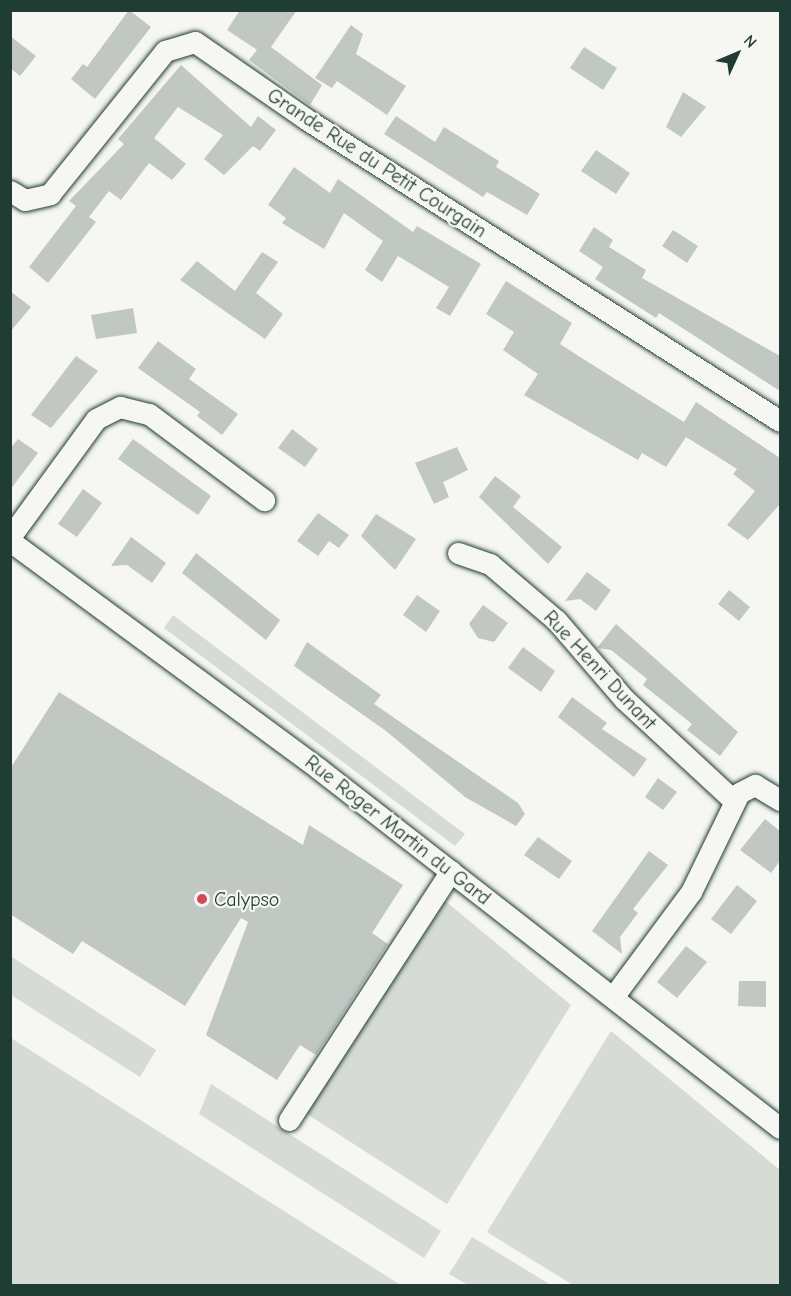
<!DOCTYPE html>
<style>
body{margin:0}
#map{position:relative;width:791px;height:1296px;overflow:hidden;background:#f6f6f2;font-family:"Comic Neue",sans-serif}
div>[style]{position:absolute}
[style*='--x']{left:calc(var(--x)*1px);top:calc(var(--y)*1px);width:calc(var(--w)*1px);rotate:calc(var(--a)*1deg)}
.green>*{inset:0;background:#d6dbd6}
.building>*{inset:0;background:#c1c8c3}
.roads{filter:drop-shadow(0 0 2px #1f3d34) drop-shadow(0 0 2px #1f3d34)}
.minor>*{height:21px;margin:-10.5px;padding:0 10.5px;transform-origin:10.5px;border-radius:10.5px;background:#f6f6f2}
.dots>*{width:16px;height:16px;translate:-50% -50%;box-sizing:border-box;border:3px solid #f6f6f2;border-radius:50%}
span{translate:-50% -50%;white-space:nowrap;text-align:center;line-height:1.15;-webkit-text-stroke:4.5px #f6f6f2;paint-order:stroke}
.street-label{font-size:20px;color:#1f3d34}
.poi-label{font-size:20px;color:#1f3d34}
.left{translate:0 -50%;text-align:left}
.frame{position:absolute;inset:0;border:12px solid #1f3d34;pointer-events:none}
.north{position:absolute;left:707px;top:24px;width:60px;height:60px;-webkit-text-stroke:4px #f6f6f2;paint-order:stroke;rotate:46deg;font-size:16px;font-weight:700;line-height:24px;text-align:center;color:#1f3d34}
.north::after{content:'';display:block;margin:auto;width:21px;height:27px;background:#1f3d34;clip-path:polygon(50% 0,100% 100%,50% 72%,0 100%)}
</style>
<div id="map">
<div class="green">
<i style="clip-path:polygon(173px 615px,465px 834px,455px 846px,164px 628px)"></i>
<i style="clip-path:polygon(444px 900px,571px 1005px,447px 1204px,307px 1114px)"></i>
<i style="clip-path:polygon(12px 957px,156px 1050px,140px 1077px,11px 995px)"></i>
<i style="clip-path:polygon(611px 1031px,780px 1170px,780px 1285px,573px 1285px,487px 1232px)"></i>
<i style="clip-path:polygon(11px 1038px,399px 1284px,398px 1285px,11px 1285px)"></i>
<i style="clip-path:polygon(211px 1084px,441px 1231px,424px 1258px,199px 1114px)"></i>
<i style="clip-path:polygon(472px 1237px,551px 1285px,468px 1285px,449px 1274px)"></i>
</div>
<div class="building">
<i style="clip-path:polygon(129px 10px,151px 27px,95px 99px,71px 79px,83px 64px,87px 67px)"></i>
<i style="clip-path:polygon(240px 10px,297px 10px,271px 47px,322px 85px,310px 105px,249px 60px,257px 50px,227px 30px)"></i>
<i style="clip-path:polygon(351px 25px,363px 34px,356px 54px,406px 86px,387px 115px,337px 81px,332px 88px,315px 78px)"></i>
<i style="clip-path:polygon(10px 36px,36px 56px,20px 76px,10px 68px)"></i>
<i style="clip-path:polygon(584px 47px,617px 68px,603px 90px,570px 68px)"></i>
<i style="clip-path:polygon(181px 65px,251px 127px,258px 116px,276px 130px,260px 151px,253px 146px,224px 175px,204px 159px,223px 135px,178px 107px,154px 138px,186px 164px,172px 180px,149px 163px,121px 200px,109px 191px,89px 217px,96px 222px,48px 283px,29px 267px,76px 206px,69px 201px,124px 144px,118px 139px)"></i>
<i style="clip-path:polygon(683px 92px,706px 107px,681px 137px,666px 127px)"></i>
<i style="clip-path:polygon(396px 116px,435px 142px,444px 127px,499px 161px,496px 167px,540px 194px,527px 215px,487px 192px,483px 197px,384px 134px)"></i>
<i style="clip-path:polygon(596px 150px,630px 173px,616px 194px,581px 171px)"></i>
<i style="clip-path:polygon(294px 167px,330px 193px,338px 179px,413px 232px,417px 226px,481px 264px,450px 316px,436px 308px,449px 287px,398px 256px,382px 282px,365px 270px,383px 241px,344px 213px,324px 249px,282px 223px,286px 218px,268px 205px)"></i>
<i style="clip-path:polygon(594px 227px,613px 240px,609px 247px,646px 270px,642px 278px,780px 356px,780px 391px,659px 313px,656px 318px,595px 279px,603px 267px,579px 251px)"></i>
<i style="clip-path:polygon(673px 230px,698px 246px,687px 263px,662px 246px)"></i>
<i style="clip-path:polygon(262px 252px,278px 262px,256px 293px,283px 314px,265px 339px,180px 280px,197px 261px,235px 291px)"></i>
<i style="clip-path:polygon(506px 281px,572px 323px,560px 344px,588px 362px,684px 422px,696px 402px,780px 458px,780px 504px,748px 540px,727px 525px,755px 491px,733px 474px,737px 469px,715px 455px,686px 437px,666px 467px,642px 453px,638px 460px,524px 395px,538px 374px,503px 350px,514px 332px,486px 314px)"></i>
<i style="clip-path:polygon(10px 291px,31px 307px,10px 332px)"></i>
<i style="clip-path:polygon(133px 308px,137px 333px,96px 339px,91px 315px)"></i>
<i style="clip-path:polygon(158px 341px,196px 369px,189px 379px,238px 414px,222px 435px,197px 416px,200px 412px,138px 368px)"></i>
<i style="clip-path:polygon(76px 356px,98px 371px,51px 428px,31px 415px)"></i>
<i style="clip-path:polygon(292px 429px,318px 449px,305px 467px,278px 448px)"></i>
<i style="clip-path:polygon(18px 439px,38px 453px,10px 490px,10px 449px)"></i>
<i style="clip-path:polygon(133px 439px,211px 496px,198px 515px,118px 459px)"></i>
<i style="clip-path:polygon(457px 447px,468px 470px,443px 482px,449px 497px,434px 504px,415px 463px)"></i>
<i style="clip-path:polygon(495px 476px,521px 496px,513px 507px,562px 547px,548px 564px,479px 497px)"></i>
<i style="clip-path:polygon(83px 489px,102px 503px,77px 537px,58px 524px)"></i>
<i style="clip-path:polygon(318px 513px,349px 535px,339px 548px,329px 541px,318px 556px,297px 541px)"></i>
<i style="clip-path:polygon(376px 514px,416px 539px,395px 570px,361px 536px)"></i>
<i style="clip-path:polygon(131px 537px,166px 563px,152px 583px,127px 565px,111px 566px)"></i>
<i style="clip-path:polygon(196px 553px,280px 620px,266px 640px,182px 573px)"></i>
<i style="clip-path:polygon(587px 572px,611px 590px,596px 611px,580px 599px,565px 601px)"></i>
<i style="clip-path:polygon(729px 590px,750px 607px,739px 621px,718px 604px)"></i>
<i style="clip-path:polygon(417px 595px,440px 611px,426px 632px,403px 615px)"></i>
<i style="clip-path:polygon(483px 605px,508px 623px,494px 642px,478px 638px,469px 624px)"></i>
<i style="clip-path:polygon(616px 624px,738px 732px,720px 756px,687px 730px,692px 724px,643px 685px,647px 679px,611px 650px,597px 648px)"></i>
<i style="clip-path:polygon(307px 642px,381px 695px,374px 704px,518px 803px,525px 814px,516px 826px,465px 797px,386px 731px,294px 666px)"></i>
<i style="clip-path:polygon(523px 647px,555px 671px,541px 692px,508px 668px)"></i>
<i style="clip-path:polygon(59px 692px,303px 845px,309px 825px,403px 885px,372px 933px,388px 944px,316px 1055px,300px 1045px,277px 1080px,206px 1035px,248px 922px,241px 918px,185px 1006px,82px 941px,73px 954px,10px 914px,10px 769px)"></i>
<i style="clip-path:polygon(572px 697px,607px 723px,602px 729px,647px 759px,634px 777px,558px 717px)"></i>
<i style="clip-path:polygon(658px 778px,677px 792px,663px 810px,645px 797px)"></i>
<i style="clip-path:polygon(765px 819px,780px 831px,780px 861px,771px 873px,740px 850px)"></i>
<i style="clip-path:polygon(538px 837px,572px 861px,559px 879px,524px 855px)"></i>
<i style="clip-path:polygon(649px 851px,668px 865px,633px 909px,638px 913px,620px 937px,622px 954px,592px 931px)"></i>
<i style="clip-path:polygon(737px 885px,757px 901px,731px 934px,711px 919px)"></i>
<i style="clip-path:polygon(686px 946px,707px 962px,677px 998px,657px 982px)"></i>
<i style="clip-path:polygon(739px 981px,766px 981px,766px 1007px,738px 1006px)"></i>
</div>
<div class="roads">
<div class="minor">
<i style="--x:10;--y:191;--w:17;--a:31"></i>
<i style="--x:25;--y:200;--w:26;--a:-13"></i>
<i style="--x:50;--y:194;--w:184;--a:-51.2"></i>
<i style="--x:165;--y:51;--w:31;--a:-17"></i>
<i style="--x:195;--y:42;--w:135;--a:34.7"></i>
<i style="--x:306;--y:119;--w:562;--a:32.5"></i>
<i style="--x:10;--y:537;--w:146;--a:-53.9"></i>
<i style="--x:96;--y:419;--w:27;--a:-27"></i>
<i style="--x:120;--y:407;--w:30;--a:14"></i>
<i style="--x:149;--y:414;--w:144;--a:36.8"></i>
<i style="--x:10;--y:541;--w:384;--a:36.4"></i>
<i style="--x:319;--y:769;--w:584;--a:37.91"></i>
<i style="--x:458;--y:553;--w:34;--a:19"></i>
<i style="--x:490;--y:564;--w:88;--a:40.4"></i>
<i style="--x:557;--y:621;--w:103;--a:49.3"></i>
<i style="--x:624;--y:699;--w:150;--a:42.8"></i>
<i style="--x:613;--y:997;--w:131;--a:-53.4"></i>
<i style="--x:691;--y:892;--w:110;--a:-64.1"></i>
<i style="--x:739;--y:793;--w:18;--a:-27"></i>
<i style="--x:755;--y:785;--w:29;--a:31"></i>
<i style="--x:289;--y:1120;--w:297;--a:-57"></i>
</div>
</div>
<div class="dots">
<i style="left:202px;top:899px;background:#d1495b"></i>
</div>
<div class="street-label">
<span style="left:377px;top:163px;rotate:33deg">Grande Rue du Petit Courgain</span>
<span style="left:600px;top:670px;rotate:47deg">Rue Henri Dunant</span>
<span style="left:398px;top:830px;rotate:38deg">Rue Roger Martin du Gard</span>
</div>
<div class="poi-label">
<span class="left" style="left:214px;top:899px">Calypso</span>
</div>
<div class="frame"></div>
<div class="north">N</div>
</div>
